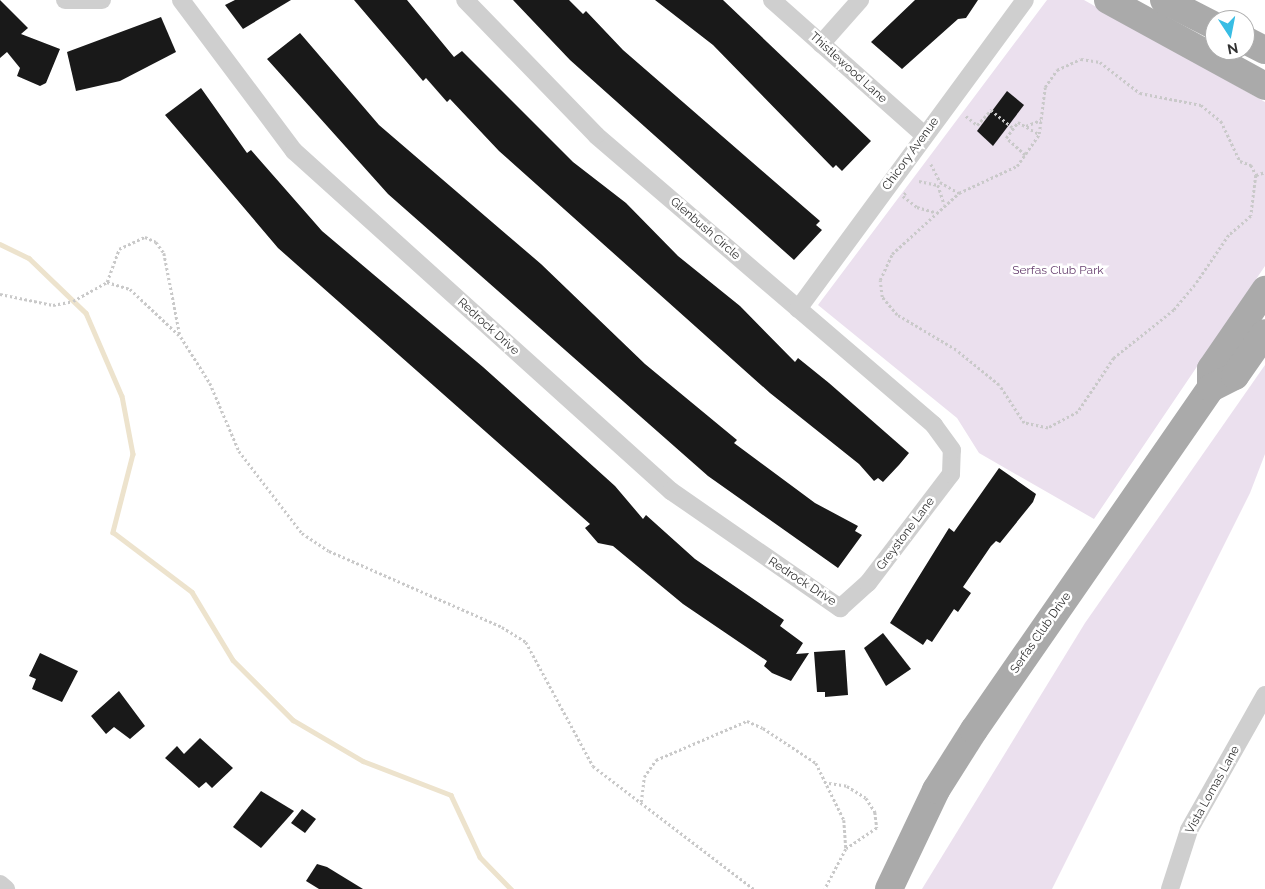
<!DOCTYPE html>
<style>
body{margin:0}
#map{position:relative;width:1265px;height:889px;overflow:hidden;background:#fff;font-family:Raleway,sans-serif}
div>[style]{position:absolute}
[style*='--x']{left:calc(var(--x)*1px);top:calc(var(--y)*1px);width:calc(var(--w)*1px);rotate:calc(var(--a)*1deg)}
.green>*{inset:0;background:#ebe0ee}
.stream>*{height:4.5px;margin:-2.25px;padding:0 2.25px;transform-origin:2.25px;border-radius:2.25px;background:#ede3cd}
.building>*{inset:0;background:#191919}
.path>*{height:2.5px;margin-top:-1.25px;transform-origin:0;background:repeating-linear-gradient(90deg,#c9c9c9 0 2.5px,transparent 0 5px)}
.minor>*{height:18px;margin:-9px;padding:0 9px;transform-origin:9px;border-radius:9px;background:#cfcfcf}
.primary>*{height:28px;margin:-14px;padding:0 14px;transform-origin:14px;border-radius:14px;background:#aaa}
span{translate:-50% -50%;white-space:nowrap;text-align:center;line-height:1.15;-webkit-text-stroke:5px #fff;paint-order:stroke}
.street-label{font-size:12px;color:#323232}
.park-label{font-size:12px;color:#663e6e}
.north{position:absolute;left:1205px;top:10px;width:50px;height:50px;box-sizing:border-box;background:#fff;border:1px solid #adadad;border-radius:50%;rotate:169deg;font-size:14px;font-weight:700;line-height:20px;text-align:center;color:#323232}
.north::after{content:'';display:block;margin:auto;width:18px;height:22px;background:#38bde4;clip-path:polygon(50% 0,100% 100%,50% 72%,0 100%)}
</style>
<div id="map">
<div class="green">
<i style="clip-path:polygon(1047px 0,1084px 0,1265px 102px,1265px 266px,1094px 519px,979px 453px,957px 418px,818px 305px)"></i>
<i style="clip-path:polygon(1265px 365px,1265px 454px,1250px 493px,1052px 889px,922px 889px,1085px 623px)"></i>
</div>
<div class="stream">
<i style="--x:0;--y:244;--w:32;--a:26"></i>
<i style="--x:29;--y:258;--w:79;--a:44"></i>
<i style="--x:86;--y:313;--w:90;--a:66.6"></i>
<i style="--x:122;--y:396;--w:59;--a:79.3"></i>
<i style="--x:133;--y:454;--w:81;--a:104.4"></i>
<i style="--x:113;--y:532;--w:99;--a:37.2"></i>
<i style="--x:192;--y:592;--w:79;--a:58.9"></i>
<i style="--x:233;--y:660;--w:85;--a:45"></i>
<i style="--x:293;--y:720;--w:81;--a:30.4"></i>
<i style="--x:363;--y:761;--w:94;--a:21.1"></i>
<i style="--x:451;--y:795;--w:68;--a:64.9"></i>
<i style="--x:480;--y:857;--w:45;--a:45.9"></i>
</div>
<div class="building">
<i style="clip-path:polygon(0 0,28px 28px,21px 34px,60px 49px,46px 83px,40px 86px,17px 76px,20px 68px,7px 52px,0 58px)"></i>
<i style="clip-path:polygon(235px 0,291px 0,243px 29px,225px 5px)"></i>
<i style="clip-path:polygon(354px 0,407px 0,454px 57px,462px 51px,573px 162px,626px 203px,678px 256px,740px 306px,795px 362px,798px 358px,829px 383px,909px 453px,899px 465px,883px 482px,878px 478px,874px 481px,859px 464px,770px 393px,499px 151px,450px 99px,447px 102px,426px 78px,423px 81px)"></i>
<i style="clip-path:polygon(513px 0,569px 0,583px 14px,586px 11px,623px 50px,820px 221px,816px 225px,822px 230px,794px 260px,570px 60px)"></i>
<i style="clip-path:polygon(655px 0,723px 0,871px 141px,842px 171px,836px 165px,833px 168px,713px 45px)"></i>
<i style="clip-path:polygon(915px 0,978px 0,966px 18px,958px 19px,902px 69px,871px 42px)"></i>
<i style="clip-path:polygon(161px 17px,176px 52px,120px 81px,76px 91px,67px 52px)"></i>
<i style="clip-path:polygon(300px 33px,379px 125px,541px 264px,645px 364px,737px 440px,734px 443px,815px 503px,858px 526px,855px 531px,862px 535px,838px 568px,708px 476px,388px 194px,267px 59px)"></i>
<i style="clip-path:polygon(201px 88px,247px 153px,251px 150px,322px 231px,483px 367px,615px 486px,643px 519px,646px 515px,695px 559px,784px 620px,780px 626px,803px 643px,796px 654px,809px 653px,791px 681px,772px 673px,764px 666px,767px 661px,683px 604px,613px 546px,598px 543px,585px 528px,590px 524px,278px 248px,165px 115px)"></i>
<i style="clip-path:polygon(1007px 91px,1024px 105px,993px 146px,977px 131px)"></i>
<i style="clip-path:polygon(999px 468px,1036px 494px,1033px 502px,1000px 543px,996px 541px,991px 546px,963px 587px,971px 593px,958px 612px,954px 609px,932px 642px,927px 639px,923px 645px,890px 623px,949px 528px,954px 532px)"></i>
<i style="clip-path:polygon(883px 633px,911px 669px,886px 686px,864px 648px)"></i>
<i style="clip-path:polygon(845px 650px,848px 695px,825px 697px,825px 692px,817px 692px,814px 652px)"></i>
<i style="clip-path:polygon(40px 653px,78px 671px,62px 702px,32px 689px,36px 679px,29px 676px)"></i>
<i style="clip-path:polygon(119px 691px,145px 726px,130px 739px,114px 727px,106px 734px,91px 716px)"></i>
<i style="clip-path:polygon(200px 738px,233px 768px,212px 788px,206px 782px,199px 788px,165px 758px,177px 746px,184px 754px)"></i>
<i style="clip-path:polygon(261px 791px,294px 811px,261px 848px,233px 827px)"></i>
<i style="clip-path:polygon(302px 809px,316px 819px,305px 833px,291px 823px)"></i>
<i style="clip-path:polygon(317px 864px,327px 867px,363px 889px,319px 889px,306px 881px)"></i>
</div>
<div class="path">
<i style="--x:966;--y:116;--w:14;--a:39"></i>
<i style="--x:977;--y:125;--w:21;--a:-47"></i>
<i style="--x:991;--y:110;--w:28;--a:39"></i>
<i style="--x:1026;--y:126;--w:16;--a:-22"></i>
<i style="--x:1025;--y:155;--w:25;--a:-138"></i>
<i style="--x:1006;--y:138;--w:20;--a:-53"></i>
<i style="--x:1018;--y:122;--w:24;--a:30"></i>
<i style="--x:931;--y:164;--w:20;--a:63"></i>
<i style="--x:940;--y:182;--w:22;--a:30"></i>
<i style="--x:959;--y:193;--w:64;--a:-25"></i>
<i style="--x:1017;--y:166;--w:39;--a:-55"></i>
<i style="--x:1039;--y:134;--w:47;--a:-82.7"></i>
<i style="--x:1045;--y:87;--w:21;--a:-55"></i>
<i style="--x:1057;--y:70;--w:26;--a:-25"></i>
<i style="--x:1081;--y:59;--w:19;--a:9"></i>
<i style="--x:1100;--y:62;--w:51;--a:37.8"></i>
<i style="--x:1140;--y:93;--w:62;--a:11.1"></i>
<i style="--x:1201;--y:105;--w:26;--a:39"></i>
<i style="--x:1221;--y:121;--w:44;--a:64.6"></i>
<i style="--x:1240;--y:161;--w:12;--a:20"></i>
<i style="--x:1251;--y:165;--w:11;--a:63"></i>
<i style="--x:1256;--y:175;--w:41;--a:97"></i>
<i style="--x:1251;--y:216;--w:29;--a:139"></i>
<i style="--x:1229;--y:235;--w:60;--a:124.2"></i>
<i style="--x:1195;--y:285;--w:33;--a:130"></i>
<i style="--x:1174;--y:310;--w:77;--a:141.3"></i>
<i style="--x:1114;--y:358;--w:65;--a:123.7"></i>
<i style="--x:1078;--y:412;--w:34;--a:152"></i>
<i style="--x:1048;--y:428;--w:25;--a:-168"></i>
<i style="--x:1024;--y:423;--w:45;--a:-123.3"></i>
<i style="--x:999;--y:385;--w:55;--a:-140.9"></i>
<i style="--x:956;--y:350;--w:69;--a:-149.3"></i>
<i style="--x:897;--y:315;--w:23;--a:-130"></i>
<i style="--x:882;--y:297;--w:17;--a:-97"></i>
<i style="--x:880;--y:280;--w:29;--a:-65"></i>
<i style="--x:892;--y:254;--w:91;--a:-42.3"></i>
<i style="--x:1256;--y:175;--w:9;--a:-18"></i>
<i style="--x:919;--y:181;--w:19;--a:12"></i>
<i style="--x:938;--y:185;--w:20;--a:72"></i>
<i style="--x:906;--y:193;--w:4;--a:135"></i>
<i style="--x:903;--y:196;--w:18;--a:38"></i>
<i style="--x:917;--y:207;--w:19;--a:16"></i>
<i style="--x:107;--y:282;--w:35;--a:-70"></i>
<i style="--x:119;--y:249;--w:29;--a:-25"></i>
<i style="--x:145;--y:237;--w:12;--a:24"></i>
<i style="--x:156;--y:242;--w:14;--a:54"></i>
<i style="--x:164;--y:253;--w:84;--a:79"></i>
<i style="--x:0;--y:294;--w:54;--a:11.7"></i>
<i style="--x:53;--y:305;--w:20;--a:-11"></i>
<i style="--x:73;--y:301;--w:39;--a:-29"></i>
<i style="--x:107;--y:282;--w:24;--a:17"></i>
<i style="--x:130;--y:289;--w:70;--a:43.3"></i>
<i style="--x:181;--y:337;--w:54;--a:57.8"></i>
<i style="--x:210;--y:383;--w:74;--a:66.9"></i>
<i style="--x:239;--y:451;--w:103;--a:52.5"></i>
<i style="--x:302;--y:533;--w:32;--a:34"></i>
<i style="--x:329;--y:551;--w:189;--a:23.7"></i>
<i style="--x:502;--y:627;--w:28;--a:32"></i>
<i style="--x:526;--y:642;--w:141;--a:61.6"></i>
<i style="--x:593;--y:766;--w:203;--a:37.4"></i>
<i style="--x:829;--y:783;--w:18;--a:9"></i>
<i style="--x:847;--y:786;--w:22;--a:32"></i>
<i style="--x:866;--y:798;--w:17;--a:57"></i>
<i style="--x:875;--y:812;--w:16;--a:83"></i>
<i style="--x:877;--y:828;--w:37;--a:146"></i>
<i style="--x:641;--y:802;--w:25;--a:-83"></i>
<i style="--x:644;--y:777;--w:21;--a:-55"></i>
<i style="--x:656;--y:760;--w:99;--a:-23.2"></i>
<i style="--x:747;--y:721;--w:17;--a:24"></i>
<i style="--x:763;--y:728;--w:64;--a:33.4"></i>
<i style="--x:816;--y:763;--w:64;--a:63.8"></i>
<i style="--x:844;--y:820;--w:29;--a:86"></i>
<i style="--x:846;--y:849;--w:45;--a:117.7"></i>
</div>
<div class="minor">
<i style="--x:65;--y:0;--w:37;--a:0"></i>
<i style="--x:181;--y:0;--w:189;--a:53.2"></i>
<i style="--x:294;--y:151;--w:508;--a:42.05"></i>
<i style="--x:671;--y:491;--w:206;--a:34.7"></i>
<i style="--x:840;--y:608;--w:38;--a:-42"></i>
<i style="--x:868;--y:583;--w:137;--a:-52.7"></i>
<i style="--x:951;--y:474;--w:24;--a:-88"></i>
<i style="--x:952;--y:450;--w:31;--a:-126"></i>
<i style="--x:934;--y:425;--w:445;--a:-139.4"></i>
<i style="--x:596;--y:135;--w:188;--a:-134.1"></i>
<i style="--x:772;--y:0;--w:203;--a:41.6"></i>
<i style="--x:821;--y:44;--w:59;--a:-48.4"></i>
<i style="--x:798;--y:309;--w:383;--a:-53.7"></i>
<i style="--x:0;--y:884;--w:8;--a:40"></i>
<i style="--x:1170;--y:889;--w:62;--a:-72.1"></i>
<i style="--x:1189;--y:830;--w:155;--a:-60.6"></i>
</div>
<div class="primary">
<i style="--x:1108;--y:0;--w:179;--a:28.7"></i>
<i style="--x:1164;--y:0;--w:57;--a:27"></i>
<i style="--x:1245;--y:40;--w:22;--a:27"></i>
<i style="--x:1211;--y:388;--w:19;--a:-90"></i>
<i style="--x:1211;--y:369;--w:96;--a:-55.6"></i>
<i style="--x:889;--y:889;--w:110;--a:-64.6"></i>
<i style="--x:936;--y:790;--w:71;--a:-57.7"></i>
<i style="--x:974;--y:730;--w:416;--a:-55.3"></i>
<i style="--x:1211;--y:388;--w:27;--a:-27"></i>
<i style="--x:1235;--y:376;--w:52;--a:-55.1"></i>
</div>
<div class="street-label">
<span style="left:848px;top:68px;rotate:42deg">Thistlewood Lane</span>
<span style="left:911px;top:154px;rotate:-54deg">Chicory Avenue</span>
<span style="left:705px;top:229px;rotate:41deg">Glenbush Circle</span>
<span style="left:488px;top:327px;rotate:42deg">Redrock Drive</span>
<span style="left:906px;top:534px;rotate:-53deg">Greystone Lane</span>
<span style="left:802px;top:582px;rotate:33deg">Redrock Drive</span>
<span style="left:1041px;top:633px;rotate:-55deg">Serfas Club Drive</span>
<span style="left:1213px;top:790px;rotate:-61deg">Vista Lomas Lane</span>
</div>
<div class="park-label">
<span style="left:1058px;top:271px">Serfas Club Park</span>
</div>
<div class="north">N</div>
</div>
